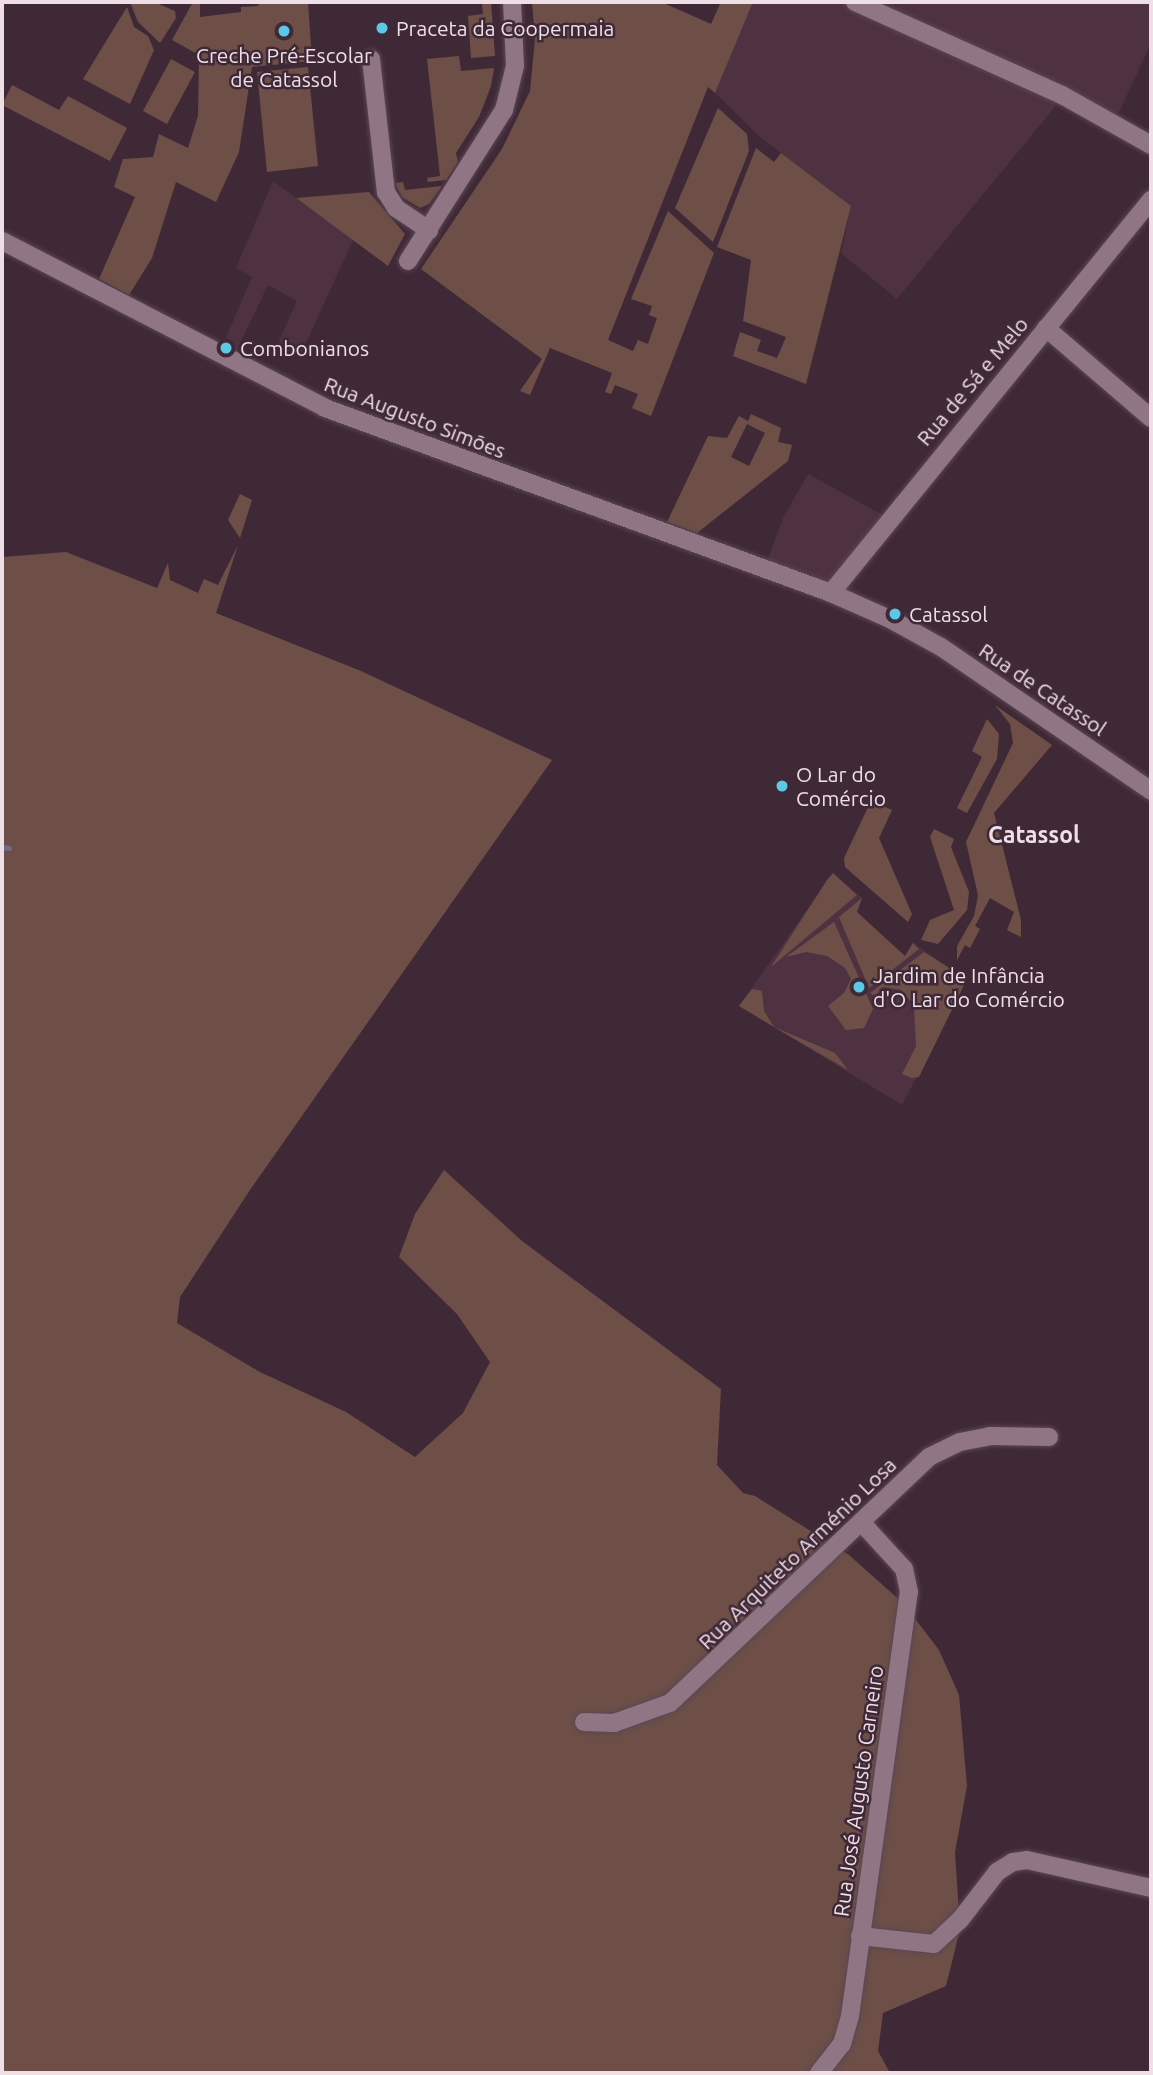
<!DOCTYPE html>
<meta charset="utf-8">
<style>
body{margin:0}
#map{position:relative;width:1153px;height:2075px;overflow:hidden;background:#402937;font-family:Ubuntu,sans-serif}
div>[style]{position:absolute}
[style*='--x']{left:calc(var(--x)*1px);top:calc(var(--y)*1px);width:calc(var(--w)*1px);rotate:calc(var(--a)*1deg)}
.built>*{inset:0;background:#4e3242}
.green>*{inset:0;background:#6d4f48}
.stream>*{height:5px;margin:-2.5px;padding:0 2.5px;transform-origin:2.5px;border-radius:2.5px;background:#716a8a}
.roads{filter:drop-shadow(0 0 2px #5a4752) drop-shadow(0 0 2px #5a4752)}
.minor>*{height:18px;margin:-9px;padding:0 9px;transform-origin:9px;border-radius:9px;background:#907584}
.secondary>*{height:18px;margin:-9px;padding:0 9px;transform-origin:9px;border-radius:9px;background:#907584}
.dots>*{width:19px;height:19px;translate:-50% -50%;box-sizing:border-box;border:4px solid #402937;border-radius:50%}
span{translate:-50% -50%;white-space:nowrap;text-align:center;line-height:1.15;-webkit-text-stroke:5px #402937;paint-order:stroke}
.poi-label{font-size:21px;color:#eedfe7}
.left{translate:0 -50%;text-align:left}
.street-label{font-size:21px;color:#eedfe7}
.neighbourhood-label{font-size:23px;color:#eedfe7;font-weight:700}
.frame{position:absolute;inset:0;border:4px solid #eedfe7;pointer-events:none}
</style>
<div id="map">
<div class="built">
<i style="clip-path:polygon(753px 2px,851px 2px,1059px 95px,1054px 108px,897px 299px,841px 253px,851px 206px,760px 137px,715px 93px)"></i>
<i style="clip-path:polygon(858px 2px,1151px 2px,1151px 43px,1115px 121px)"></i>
<i style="clip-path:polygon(273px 181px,353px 240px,300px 356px,277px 345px,297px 301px,268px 285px,232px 360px,219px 354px,252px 277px,236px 268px)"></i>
<i style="clip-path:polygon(808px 474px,888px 518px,831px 591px,765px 567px,783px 518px)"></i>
<i style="clip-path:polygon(833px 873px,862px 898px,857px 913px,905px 956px,913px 943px,960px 975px,964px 985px,902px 1105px,739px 1006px)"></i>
</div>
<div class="green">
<i style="clip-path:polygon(130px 2px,154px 2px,175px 11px,176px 18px,160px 43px,138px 22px)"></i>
<i style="clip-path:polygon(193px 2px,200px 2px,200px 17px,241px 12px,241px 7px,258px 6px,259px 2px,308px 2px,312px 61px,252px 67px,239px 152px,216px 202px,176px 182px,152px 258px,129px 295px,99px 279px,135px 197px,114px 187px,123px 159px,153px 157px,159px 134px,188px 148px,198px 116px,199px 55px,172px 40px)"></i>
<i style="clip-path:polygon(491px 2px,495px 56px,471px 58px,468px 16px,483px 14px,482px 4px)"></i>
<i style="clip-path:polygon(532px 2px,661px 2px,711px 24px,721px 2px,753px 2px,715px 93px,708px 87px,608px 340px,633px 351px,638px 340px,648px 344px,657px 318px,649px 315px,652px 306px,631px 299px,668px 211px,714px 253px,651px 416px,632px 408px,638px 394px,615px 385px,611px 394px,605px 392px,612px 373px,550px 348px,530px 395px,520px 391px,542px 359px,421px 269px,502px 149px,530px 91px,535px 39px)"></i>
<i style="clip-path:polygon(127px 7px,134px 27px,148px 36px,154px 50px,130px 104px,83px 79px)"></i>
<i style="clip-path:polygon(459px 56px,461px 71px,494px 68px,491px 86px,479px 117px,456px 153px,458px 162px,446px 180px,428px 182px,427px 178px,440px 176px,427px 59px)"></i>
<i style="clip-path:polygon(171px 59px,195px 72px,167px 124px,143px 111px)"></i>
<i style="clip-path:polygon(308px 67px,318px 166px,267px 172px,257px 72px)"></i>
<i style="clip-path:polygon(12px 85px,59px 110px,68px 96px,127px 128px,110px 161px,2px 105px)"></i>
<i style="clip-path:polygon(718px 108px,747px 134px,749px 151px,713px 242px,675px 208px)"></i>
<i style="clip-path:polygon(756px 148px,774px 162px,781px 153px,851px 206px,806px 384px,733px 356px,740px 332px,761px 340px,757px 351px,777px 358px,786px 337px,743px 321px,751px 260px,717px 247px)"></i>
<i style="clip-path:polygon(403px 182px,405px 190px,442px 186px,429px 204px,420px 208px,402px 197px,395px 183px)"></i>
<i style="clip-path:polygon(369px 192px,405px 234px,388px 266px,296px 198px)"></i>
<i style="clip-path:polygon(evenodd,751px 414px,781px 428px,778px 442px,792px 445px,788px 461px,697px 533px,667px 522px,708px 436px,727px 438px,739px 416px,748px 421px,751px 414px,747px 424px,765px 433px,749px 466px,731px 457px,747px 424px)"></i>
<i style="clip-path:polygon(240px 494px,252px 500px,240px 538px,228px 520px)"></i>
<i style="clip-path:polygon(238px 545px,216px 613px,361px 671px,552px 760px,250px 1190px,180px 1297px,177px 1323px,260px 1372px,346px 1412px,415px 1457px,463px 1413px,490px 1362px,457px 1314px,399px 1257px,415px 1214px,444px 1170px,522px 1241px,721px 1389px,717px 1465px,743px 1493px,755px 1496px,849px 1555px,903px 1603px,939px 1650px,959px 1695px,967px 1786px,955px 1852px,960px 1929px,946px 1986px,883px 2013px,878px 2051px,890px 2073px,2px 2073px,2px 557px,66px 552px,157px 588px,168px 563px,170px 580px,198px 593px,204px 579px,218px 585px)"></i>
<i style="clip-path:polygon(995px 705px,1052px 745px,994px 813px,1021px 920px,1021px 937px,1007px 930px,1014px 912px,990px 898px,975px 926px,980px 929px,970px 948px,965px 945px,957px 960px,957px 946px,974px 916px,978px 895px,966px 842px,1013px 743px,1010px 724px)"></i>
<i style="clip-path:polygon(987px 719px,999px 734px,997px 759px,967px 813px,957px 808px,982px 757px,972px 751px)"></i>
<i style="clip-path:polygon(871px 801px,892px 810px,879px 838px,912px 914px,908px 922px,845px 867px,844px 858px)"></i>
<i style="clip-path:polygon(934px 829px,954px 839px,951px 847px,969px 892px,967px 910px,938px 944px,921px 940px,930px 920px,954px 910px,930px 837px)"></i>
<i style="clip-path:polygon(833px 873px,857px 895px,771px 967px,827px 880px)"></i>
<i style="clip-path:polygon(862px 898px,857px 912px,905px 956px,913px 943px,919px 949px,869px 988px,839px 917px)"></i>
<i style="clip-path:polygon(834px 922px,873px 1009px,864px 1028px,846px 1030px,828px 1006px,844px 993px,851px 979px,845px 968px,827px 956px,806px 952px,786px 957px)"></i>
<i style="clip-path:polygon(924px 952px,960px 975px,964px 985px,919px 1077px,912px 1078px,902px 1074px,916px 1046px,914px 1005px,901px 990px,883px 987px,875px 996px,870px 993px)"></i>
<i style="clip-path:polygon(752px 989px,762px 991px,764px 1011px,774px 1027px,835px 1053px,848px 1070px,774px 1027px,739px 1006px)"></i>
</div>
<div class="stream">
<i style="--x:2;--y:847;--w:7;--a:8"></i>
</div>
<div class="roads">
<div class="minor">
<i style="--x:855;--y:2;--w:227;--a:24.2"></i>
<i style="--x:1062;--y:95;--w:102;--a:29.3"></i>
<i style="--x:371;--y:59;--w:134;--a:83.6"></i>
<i style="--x:386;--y:192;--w:19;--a:58"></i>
<i style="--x:396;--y:208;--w:40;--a:34"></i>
<i style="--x:408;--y:261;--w:179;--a:-57.6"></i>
<i style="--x:504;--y:110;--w:45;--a:-76"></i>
<i style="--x:515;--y:66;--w:64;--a:-92.7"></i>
<i style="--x:1046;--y:328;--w:138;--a:40.6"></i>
<i style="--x:831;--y:593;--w:507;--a:-50.85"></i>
<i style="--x:584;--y:1722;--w:30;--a:2"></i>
<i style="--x:614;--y:1723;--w:59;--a:-19.7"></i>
<i style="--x:670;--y:1703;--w:357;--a:-43.5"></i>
<i style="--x:929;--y:1457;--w:34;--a:-26"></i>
<i style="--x:960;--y:1442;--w:31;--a:-11"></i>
<i style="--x:990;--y:1436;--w:59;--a:1"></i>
<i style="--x:860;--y:1936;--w:74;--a:6.2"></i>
<i style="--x:934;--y:1944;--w:35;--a:-43"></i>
<i style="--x:960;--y:1920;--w:61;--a:-52.4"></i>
<i style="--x:997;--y:1872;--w:19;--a:-32"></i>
<i style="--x:1013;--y:1862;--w:14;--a:-8"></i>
<i style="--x:1027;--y:1860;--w:127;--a:12.7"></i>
<i style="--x:819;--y:2073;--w:37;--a:-52"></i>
<i style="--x:842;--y:2044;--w:29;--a:-74"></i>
<i style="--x:850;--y:2016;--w:428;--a:-82.1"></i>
<i style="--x:909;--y:1592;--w:24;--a:-102"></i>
<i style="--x:904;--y:1569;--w:62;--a:-132.4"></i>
</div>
<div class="secondary">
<i style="--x:2;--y:241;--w:364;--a:27.3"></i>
<i style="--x:325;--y:408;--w:539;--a:20.08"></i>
<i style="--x:831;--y:593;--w:67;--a:23.9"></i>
<i style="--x:892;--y:620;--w:56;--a:28.9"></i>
<i style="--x:941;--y:647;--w:255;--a:34.4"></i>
</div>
</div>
<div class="dots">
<i style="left:382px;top:28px;background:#5bc8e6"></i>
<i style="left:284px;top:31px;background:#5bc8e6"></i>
<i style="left:226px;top:348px;background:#5bc8e6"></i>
<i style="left:895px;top:614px;background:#5bc8e6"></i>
<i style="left:782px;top:786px;background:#5bc8e6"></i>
<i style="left:859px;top:987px;background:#5bc8e6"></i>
</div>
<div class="poi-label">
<span class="left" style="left:396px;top:28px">Praceta da Coopermaia</span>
<span style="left:284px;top:67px">Creche Pré-Escolar<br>de Catassol</span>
<span class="left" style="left:240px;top:348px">Combonianos</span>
<span class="left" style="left:909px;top:614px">Catassol</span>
<span class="left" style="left:796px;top:786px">O Lar do<br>Comércio</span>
<span class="left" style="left:873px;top:987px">Jardim de Infância<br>d'O Lar do Comércio</span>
</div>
<div class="street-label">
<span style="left:972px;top:381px;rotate:-50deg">Rua de Sá e Melo</span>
<span style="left:415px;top:417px;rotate:21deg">Rua Augusto Simões</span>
<span style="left:1043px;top:689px;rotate:34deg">Rua de Catassol</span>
<span style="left:797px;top:1553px;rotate:-44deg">Rua Arquiteto Arménio Losa</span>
<span style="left:858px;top:1791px;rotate:-82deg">Rua José Augusto Carneiro</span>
</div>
<div class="neighbourhood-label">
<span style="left:1034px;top:835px">Catassol</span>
</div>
<div class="frame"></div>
</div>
